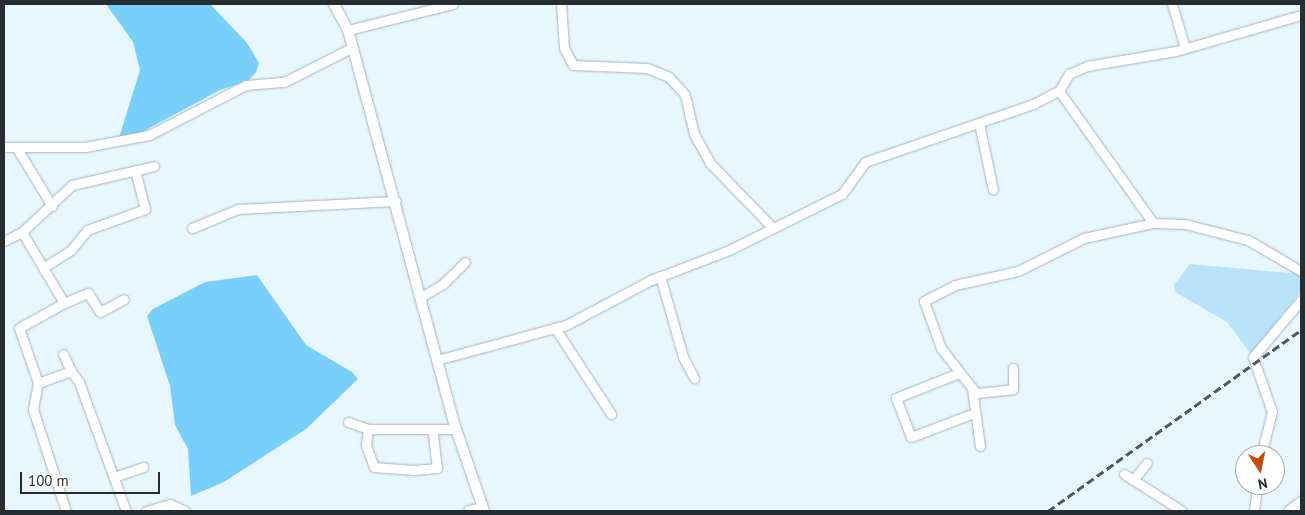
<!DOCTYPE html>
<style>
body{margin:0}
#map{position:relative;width:1305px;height:515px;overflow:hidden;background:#e8f6fe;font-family:"PT Sans",sans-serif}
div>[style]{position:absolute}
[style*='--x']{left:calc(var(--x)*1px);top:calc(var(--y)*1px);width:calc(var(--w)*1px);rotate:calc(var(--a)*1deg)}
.green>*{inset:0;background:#b9e3f9}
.water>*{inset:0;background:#78d0fa}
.roads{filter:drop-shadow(0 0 1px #a3b4bd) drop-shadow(0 0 1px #a3b4bd)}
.minor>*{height:9px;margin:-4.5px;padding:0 4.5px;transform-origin:4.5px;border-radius:4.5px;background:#fff}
.tertiary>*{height:10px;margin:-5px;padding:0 5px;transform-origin:5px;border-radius:5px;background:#fff}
.secondary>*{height:11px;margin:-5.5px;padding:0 5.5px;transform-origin:5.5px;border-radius:5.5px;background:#fff}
.rail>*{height:2.5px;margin-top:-1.25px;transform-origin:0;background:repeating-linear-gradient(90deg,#50595e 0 8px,transparent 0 12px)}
span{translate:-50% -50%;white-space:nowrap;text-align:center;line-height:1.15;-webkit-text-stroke:5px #fff;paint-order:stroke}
.frame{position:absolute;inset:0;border:5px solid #262d31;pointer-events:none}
.north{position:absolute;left:1235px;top:445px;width:50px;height:50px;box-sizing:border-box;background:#fff;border:1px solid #a8abad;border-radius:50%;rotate:169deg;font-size:14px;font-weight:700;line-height:20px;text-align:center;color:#262d31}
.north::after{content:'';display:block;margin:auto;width:18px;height:22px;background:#ce4a02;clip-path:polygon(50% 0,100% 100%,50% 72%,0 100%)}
.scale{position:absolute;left:20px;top:472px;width:140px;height:22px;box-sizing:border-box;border:2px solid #262d31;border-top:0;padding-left:6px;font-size:15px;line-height:18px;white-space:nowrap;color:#262d31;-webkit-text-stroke:4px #fff;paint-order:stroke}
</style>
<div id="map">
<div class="green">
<i style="clip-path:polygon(1190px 264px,1301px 274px,1301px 291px,1251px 354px,1227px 322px,1175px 292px,1174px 285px)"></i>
</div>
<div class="water">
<i style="clip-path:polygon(106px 4px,210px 4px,247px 43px,259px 63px,256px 72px,248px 81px,220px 90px,142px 132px,119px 138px,140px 70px,133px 42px)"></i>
<i style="clip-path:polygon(257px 275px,306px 345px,352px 372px,358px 379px,306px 429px,224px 482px,191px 496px,188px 449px,175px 425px,170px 386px,147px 316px,153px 309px,205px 282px)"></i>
</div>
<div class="roads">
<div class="minor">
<i style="--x:561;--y:4;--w:44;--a:86.1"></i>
<i style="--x:564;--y:48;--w:19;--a:62"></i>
<i style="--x:573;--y:65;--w:74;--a:2.3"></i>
<i style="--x:647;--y:68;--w:24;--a:22"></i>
<i style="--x:669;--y:77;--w:24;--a:48"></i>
<i style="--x:685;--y:95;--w:40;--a:77"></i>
<i style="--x:694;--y:134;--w:33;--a:61"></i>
<i style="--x:710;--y:163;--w:89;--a:45.9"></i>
<i style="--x:1172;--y:4;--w:46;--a:73.5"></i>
<i style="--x:348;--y:30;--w:108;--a:-13.9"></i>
<i style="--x:1059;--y:91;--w:162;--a:54.5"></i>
<i style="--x:1153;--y:223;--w:32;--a:2"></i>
<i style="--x:1185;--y:224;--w:65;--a:14.3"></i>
<i style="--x:1248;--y:240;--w:61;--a:30.3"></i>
<i style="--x:979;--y:123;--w:68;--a:78.2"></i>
<i style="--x:4;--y:147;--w:81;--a:0"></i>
<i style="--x:85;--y:147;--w:65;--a:-10.6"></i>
<i style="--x:149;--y:135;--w:109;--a:-27.3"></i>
<i style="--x:246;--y:85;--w:38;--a:-5"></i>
<i style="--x:284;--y:82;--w:77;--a:-26.9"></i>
<i style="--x:16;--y:147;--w:69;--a:58.6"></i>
<i style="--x:192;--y:228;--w:50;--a:-22.4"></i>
<i style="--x:238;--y:209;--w:158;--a:-2.9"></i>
<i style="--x:22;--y:232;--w:69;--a:-43.2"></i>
<i style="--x:72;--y:185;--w:84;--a:-13"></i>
<i style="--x:4;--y:241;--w:20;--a:-27"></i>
<i style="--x:22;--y:232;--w:82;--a:59.4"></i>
<i style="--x:64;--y:303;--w:51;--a:150.9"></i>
<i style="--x:19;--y:328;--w:58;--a:70.9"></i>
<i style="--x:38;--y:383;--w:26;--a:101"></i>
<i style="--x:33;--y:409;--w:107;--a:72.1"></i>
<i style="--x:44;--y:267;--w:32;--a:-32"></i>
<i style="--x:71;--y:250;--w:26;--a:-51"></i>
<i style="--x:87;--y:230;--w:62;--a:-19.9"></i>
<i style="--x:145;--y:209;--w:40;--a:-104.4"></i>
<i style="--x:660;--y:276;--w:84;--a:74.1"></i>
<i style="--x:683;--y:357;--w:24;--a:62"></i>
<i style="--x:421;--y:297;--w:26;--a:-31"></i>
<i style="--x:443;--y:284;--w:31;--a:-45"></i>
<i style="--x:64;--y:303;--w:26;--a:-23"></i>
<i style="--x:88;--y:293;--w:22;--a:58"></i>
<i style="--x:100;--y:312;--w:27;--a:-28"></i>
<i style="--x:555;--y:328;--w:103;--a:56.9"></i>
<i style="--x:63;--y:354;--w:19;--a:65"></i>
<i style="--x:437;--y:360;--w:134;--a:-15.2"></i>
<i style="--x:566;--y:325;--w:96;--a:-27.9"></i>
<i style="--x:651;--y:280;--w:84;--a:-21"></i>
<i style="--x:729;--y:250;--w:126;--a:-26.4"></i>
<i style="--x:842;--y:194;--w:39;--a:-54"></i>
<i style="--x:865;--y:162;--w:178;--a:-19"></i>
<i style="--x:1033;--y:104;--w:29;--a:-27"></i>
<i style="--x:1059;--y:91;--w:20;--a:-60"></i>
<i style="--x:1069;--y:74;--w:20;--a:-24"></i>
<i style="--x:1087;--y:66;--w:90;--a:-9.6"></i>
<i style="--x:1176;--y:51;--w:130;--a:-16.1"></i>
<i style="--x:959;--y:373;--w:68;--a:158.4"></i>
<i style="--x:896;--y:398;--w:42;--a:69"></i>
<i style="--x:911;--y:437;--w:67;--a:-20.9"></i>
<i style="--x:38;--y:383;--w:35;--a:-20"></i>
<i style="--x:71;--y:371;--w:14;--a:54"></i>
<i style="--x:79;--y:382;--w:137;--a:70"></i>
<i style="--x:972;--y:388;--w:7;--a:45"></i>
<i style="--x:977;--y:393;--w:36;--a:-6"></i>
<i style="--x:1013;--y:389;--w:21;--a:-90"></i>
<i style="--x:348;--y:422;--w:21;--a:19"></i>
<i style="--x:368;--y:429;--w:88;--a:0"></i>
<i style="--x:368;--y:429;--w:16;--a:97"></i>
<i style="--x:366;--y:445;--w:23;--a:70"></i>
<i style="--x:374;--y:467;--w:40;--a:4.3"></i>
<i style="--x:414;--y:470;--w:23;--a:-5"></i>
<i style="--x:437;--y:468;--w:35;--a:-97"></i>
<i style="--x:980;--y:446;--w:59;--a:-97.9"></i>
<i style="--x:972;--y:388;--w:51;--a:-127.8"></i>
<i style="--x:941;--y:348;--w:50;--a:-109.9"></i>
<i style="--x:924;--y:301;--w:35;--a:-27"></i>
<i style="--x:955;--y:285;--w:65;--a:-12.5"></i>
<i style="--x:1018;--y:271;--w:74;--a:-26.6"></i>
<i style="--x:1084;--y:238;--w:71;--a:-12.3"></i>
<i style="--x:1261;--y:455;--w:44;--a:-75.7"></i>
<i style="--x:1272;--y:412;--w:58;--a:-109.1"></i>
<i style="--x:1253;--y:357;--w:75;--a:-49.9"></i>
<i style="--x:1124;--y:474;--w:69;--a:32.5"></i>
<i style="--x:114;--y:477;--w:31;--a:-19"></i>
<i style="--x:1133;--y:480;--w:22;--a:-51"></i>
<i style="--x:146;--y:511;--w:25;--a:-16"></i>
<i style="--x:170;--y:504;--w:17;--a:25"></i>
<i style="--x:1254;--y:511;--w:26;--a:-83"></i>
</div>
<div class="tertiary">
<i style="--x:334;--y:4;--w:30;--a:62"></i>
<i style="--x:348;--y:30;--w:413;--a:74.9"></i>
<i style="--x:456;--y:429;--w:87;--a:71.1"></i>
<i style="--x:469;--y:511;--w:14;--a:-12"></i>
</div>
<div class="secondary">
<i style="--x:1289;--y:511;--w:15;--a:-37"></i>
</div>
</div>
<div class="rail">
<i style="--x:1048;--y:511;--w:311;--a:-35.6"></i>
</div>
<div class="frame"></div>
<div class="north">N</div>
<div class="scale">100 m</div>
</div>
